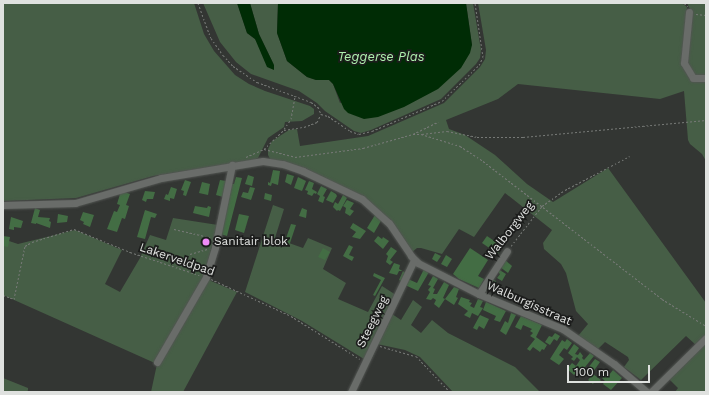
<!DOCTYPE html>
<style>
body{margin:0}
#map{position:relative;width:709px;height:395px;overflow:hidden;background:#333633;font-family:"Work Sans",sans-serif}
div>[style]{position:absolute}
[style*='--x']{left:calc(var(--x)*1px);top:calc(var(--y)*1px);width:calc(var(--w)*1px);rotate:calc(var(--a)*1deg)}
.green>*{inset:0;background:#465e46}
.water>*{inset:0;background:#002c05}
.building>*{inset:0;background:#436d44}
.path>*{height:1px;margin-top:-0.5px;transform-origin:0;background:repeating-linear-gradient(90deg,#767976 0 2px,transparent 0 4px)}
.roads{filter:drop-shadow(0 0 1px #525552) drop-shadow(0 0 1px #525552)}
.minor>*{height:7px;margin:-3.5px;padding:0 3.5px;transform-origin:3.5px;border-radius:3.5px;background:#696c69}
.dots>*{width:11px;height:11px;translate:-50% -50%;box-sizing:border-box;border:2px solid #1c1d1c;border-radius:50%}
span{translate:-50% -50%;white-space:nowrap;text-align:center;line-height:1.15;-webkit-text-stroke:3.5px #1c1d1c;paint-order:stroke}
.street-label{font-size:12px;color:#dfe1df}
.poi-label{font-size:12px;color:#dfe1df}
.left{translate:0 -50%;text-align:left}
.water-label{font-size:13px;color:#aef0ae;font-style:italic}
.frame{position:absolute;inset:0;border:4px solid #dfe1df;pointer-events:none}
.scale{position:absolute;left:567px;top:365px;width:83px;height:18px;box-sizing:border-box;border:2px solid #dfe1df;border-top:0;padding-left:5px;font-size:12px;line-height:14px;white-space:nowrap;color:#dfe1df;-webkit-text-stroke:3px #1c1d1c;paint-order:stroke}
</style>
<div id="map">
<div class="green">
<i style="clip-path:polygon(3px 3px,194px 3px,204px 34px,214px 51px,235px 75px,249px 84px,265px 91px,310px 106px,314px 109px,314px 114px,302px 121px,285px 122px,284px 127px,268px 138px,258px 158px,254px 160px,153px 176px,76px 198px,3px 201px)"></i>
<i style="clip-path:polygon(203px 3px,237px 3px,247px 33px,255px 39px,274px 65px,259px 34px,250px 3px,278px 3px,277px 33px,287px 61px,307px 77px,316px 80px,329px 80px,333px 84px,340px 103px,472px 45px,466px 3px,473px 3px,481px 50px,480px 58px,476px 64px,441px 99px,371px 130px,361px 133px,354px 131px,325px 111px,317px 103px,299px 91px,251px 74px,236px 62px,220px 42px)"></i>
<i style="clip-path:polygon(478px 3px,682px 3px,687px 7px,682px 57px,691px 77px,706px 79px,706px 161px,702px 154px,690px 144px,688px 140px,684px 91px,660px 99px,518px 84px,498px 99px,446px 120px,449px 129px,465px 135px,495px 155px,527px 184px,553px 202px,608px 168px,706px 303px,706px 336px,696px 345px,686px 336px,641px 380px,624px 367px,629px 360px,628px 357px,605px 342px,598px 349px,578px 336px,588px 324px,576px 311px,566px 273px,561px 264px,544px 249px,543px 243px,552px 230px,505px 193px,474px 237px,459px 229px,442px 254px,421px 248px,417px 248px,411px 253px,376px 207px,307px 169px,270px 159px,268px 155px,268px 149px,272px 141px,289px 130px,297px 129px,300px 146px,368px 136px,444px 103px,480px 67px,485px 59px,486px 50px)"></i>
<i style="clip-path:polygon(687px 3px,706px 3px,706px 76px,696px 78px,686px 66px,690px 9px)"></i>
<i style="clip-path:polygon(273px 205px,284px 209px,275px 238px,303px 248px,308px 238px,332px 248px,323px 269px,346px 283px,338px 299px,368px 312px,382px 286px,396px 295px,364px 359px,302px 321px,245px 292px)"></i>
<i style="clip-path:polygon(173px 218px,218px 225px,205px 271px,211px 281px,237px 292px,183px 392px,151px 392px,157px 364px,3px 295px,3px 239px,18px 244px,75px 230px,122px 250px,105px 284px,120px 292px,140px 258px,150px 235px,166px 240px)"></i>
<i style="clip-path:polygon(413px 300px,422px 307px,411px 325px,421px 333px,432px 320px,448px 333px,515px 367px,540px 392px,453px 392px,420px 357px,405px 350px,377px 344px,392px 314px,401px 320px)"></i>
<i style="clip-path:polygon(706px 340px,706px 392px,675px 392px,678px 388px,668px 378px)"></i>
<i style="clip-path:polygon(3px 378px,28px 388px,28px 390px,27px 392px,3px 392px)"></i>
</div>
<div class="water">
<i style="clip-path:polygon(237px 3px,250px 3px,259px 34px,274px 65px,274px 70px,267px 67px,255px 39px,247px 33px)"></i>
<i style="clip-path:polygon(278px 3px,466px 3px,472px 45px,470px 53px,461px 68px,438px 89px,404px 107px,378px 117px,364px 119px,348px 113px,344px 109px,333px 84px,329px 80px,316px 80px,307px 77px,287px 61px,277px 33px)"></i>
</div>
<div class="building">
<i style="clip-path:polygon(273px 170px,280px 171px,278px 185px,272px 183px,271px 186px,268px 185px,268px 182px,270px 183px)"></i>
<i style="clip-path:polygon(287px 174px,294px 176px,291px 185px,285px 182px)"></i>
<i style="clip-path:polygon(248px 175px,254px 177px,252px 186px,245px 184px)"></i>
<i style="clip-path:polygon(236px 177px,242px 178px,227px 236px,220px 234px,232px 184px,234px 184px)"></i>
<i style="clip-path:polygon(298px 177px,306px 181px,302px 191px,294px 188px)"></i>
<i style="clip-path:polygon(185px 180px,191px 182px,186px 196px,183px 195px,184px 191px,181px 190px)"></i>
<i style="clip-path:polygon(220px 180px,226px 181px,223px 197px,216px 195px)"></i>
<i style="clip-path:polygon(309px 181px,314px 183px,312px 189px,317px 192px,316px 194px,314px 193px,312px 196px,307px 194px,308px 191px,305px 190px)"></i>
<i style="clip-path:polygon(202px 182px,210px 184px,208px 195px,199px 193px)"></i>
<i style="clip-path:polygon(321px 186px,327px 189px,323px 196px,325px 197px,323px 203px,318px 201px,320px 196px,317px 194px)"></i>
<i style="clip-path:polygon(171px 187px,177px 189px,174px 199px,170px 198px,170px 201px,164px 199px,166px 194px,168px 195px)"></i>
<i style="clip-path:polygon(250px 187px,255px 188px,251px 200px,241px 197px,243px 192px,248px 193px)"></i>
<i style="clip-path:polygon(145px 191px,155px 192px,153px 199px,147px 199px,146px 202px,142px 200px)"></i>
<i style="clip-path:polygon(331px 191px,336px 194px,337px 196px,333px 203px,326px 200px)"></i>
<i style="clip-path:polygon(124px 192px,130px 194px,126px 205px,129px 206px,125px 219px,122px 218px,117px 232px,107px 229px,114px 211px,117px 212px,120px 205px,117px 204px,120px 194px)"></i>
<i style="clip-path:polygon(265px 193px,272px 195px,271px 201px,264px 199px)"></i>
<i style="clip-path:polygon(343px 195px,347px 198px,340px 211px,338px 210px,337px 211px,333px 207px,335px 202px,338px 204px)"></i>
<i style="clip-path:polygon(347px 200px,354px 203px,350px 209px,354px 211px,350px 216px,345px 213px,346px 208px,343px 206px)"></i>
<i style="clip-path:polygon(195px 206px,207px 208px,208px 206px,211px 207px,209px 217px,193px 213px)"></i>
<i style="clip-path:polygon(35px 208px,40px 210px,38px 217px,50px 218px,49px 221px,51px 222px,50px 228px,36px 223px,36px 224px,31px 223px)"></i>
<i style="clip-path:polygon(302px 208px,307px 210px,306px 218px,299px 216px)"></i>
<i style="clip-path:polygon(145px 210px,157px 214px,155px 218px,151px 217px,145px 239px,137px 237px)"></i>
<i style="clip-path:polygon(83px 212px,94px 215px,90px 227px,83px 224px,84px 222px,80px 220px)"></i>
<i style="clip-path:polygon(58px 214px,68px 216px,67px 222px,57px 223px)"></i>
<i style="clip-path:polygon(239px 214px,249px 216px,244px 233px,235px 230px)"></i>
<i style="clip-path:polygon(375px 215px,382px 219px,374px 233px,367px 228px)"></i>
<i style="clip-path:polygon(11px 217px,23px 221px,21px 228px,14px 227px,14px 230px,9px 229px)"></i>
<i style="clip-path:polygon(353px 223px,366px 231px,360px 239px,352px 237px,356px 232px,350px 228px)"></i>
<i style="clip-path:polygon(291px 224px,296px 225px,289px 246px,284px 244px)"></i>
<i style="clip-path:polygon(3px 236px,10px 237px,8px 247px,3px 246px)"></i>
<i style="clip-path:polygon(378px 236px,382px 239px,383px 237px,389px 241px,383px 249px,374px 241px)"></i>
<i style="clip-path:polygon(487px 236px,503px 247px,498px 254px,482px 243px)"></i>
<i style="clip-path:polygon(349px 245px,353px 247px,349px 255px,354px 257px,352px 261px,343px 256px)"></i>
<i style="clip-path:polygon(391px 247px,397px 251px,390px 260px,393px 262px,390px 265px,386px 262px,388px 256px,386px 254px)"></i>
<i style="clip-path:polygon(323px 248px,330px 252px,325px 260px,318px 257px)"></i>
<i style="clip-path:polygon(470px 248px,488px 260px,478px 276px,484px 279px,479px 288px,459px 279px,453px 274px)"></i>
<i style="clip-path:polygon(435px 253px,441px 256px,437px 262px,432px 259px)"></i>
<i style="clip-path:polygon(446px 255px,452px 259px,447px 267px,441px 264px)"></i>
<i style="clip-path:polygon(505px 260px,512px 266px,508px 273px,500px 267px)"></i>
<i style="clip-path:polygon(394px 263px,400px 265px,399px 269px,406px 273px,403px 282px,399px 280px,403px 271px,399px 271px,397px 275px,389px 273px)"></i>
<i style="clip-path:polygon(424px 269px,429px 272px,418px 291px,405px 285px,408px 279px,417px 283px)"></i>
<i style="clip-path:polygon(498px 269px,506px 274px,502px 281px,497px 278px,500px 274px,497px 271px)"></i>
<i style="clip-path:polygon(374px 273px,385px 278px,375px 296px,373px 295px,381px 280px,373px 276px)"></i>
<i style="clip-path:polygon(433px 276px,438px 279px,433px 288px,435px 289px,433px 294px,437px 294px,444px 282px,449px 285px,443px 298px,445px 299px,439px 308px,434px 304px,436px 300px,433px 298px,431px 300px,426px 299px,430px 292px,428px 290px,431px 286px,428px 285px)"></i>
<i style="clip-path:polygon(491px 279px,496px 281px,492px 290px,487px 288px)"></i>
<i style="clip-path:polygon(454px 287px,459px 289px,456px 297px,458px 298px,454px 305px,445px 299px)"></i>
<i style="clip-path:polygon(461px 297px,470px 300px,469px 302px,472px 303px,470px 306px,474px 308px,478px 299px,483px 301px,480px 307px,483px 308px,478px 316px,472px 313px,470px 318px,464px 315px,468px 311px,458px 304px)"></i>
<i style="clip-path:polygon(486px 302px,506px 311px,500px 322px,494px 320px,496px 316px,483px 310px)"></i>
<i style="clip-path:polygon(511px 313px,516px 315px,506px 335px,500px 331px,505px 321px,508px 323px)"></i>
<i style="clip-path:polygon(480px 315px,489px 319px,484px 329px,479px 326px,477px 330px,473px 328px)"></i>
<i style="clip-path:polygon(521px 316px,542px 325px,536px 337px,547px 345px,544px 350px,542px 349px,540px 352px,533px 347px,530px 351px,527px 349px,535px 339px,530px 336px,533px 333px,530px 331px,532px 329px,523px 325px,521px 330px,515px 327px)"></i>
<i style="clip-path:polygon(555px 333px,560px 336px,557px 341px,554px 339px,550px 345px,545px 342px,549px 336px,552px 337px)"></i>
<i style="clip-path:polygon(567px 339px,572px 343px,567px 350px,564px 348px,559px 355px,564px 359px,559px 365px,550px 359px,562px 340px,565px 342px)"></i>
<i style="clip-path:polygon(574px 344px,579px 348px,575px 354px,578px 355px,580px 352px,583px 356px,582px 358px,584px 360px,590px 353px,594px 356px,581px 372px,579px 370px,574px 375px,567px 369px,572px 363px,576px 366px,580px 360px,577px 357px,574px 361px,571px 359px,573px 357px,568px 353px)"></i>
<i style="clip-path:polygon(595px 359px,600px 362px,593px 372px,588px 368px)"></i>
<i style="clip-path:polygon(613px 370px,622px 378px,611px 390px,603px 384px,605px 381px,602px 378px,606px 373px,609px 375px)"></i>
<i style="clip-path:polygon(593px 374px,601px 380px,598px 383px,595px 381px,593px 384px,588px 380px)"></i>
</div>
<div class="path">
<i style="--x:198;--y:3;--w:37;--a:70"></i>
<i style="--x:211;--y:38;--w:21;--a:55"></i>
<i style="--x:223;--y:55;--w:15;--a:48"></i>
<i style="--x:233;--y:66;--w:29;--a:34"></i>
<i style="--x:257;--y:82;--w:58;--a:20.3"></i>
<i style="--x:311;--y:102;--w:9;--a:36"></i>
<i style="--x:318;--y:107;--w:8;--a:67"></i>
<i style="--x:684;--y:3;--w:5;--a:37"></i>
<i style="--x:696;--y:14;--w:10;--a:6"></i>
<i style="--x:284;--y:129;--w:12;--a:-55"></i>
<i style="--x:291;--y:119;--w:22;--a:-80"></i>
<i style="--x:413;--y:134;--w:28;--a:-26"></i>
<i style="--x:422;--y:134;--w:25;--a:-7"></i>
<i style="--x:447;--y:131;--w:31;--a:11"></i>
<i style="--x:477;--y:137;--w:46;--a:0"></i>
<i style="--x:523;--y:137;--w:184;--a:-5.3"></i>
<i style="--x:264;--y:149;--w:32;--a:14"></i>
<i style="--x:295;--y:157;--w:69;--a:-7.5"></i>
<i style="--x:363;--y:148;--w:52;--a:-15.6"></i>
<i style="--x:413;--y:134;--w:8;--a:0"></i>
<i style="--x:421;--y:134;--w:41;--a:17.1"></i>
<i style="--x:460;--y:146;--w:27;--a:33"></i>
<i style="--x:483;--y:161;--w:226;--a:37.6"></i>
<i style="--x:662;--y:299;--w:52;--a:31.5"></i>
<i style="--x:246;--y:157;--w:20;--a:-24"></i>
<i style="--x:264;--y:149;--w:28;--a:-44"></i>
<i style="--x:284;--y:130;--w:20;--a:-9"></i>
<i style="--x:304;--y:127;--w:14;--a:-21"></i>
<i style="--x:317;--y:122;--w:9;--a:-63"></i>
<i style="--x:321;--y:114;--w:7;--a:16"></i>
<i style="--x:328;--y:116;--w:27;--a:34"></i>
<i style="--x:350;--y:131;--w:9;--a:18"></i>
<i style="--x:359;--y:134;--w:13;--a:-13"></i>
<i style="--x:372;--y:131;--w:76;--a:-23.2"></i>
<i style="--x:442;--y:101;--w:52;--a:-44.2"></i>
<i style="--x:479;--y:65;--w:9;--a:-63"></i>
<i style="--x:483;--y:57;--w:55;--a:-98.4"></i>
<i style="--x:174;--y:229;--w:37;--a:13"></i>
<i style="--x:511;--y:246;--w:51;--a:-52.2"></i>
<i style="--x:542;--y:206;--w:28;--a:-35"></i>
<i style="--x:565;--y:190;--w:73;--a:-27.6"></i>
<i style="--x:190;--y:254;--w:19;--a:-16"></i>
<i style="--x:211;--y:279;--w:88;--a:24.8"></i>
<i style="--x:291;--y:316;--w:81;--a:31.9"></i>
<i style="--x:3;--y:295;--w:12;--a:20"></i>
<i style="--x:14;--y:299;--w:54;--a:-78.3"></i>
<i style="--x:25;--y:246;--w:8;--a:-30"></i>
<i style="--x:32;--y:242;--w:44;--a:-17.2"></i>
<i style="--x:74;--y:229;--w:61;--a:22.3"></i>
<i style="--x:130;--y:252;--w:73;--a:18.4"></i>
<i style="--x:380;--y:346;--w:37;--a:16"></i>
<i style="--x:416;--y:356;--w:50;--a:46.6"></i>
</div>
<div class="roads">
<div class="minor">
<i style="--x:689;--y:12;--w:51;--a:95.6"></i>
<i style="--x:684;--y:63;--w:17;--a:59"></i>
<i style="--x:693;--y:78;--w:13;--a:0"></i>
<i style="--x:3;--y:205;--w:72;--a:-1.6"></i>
<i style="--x:75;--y:203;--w:90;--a:-16.2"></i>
<i style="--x:161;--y:178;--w:103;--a:-9.5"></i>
<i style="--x:263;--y:161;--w:20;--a:9"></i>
<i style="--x:283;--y:164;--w:21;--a:19"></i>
<i style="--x:303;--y:171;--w:65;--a:25.4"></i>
<i style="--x:362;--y:199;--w:36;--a:42"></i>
<i style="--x:389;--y:223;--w:40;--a:56"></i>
<i style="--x:411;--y:256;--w:10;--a:45"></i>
<i style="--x:418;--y:263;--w:68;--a:26.9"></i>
<i style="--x:479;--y:294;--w:91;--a:22.6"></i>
<i style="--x:563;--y:329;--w:62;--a:34.5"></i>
<i style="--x:614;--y:364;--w:43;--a:40.3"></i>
<i style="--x:479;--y:294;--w:51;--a:-56.9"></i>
<i style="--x:157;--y:362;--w:98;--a:-60"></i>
<i style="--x:206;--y:277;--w:31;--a:-73"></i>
<i style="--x:215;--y:247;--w:84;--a:-78.3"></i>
<i style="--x:351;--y:392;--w:146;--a:-64.5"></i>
<i style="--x:651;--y:392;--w:77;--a:-44.5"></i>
</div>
</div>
<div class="dots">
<i style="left:206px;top:242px;background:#ef8bf6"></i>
</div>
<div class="street-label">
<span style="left:510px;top:231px;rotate:-52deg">Walborgweg</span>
<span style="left:177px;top:260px;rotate:19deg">Lakerveldpad</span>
<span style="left:529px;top:304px;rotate:24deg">Walburgisstraat</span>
<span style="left:373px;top:322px;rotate:-64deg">Steegweg</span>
</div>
<div class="poi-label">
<span class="left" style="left:214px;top:242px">Sanitair blok</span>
</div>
<div class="water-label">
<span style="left:381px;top:57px">Teggerse Plas</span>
</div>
<div class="frame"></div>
<div class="scale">100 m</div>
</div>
